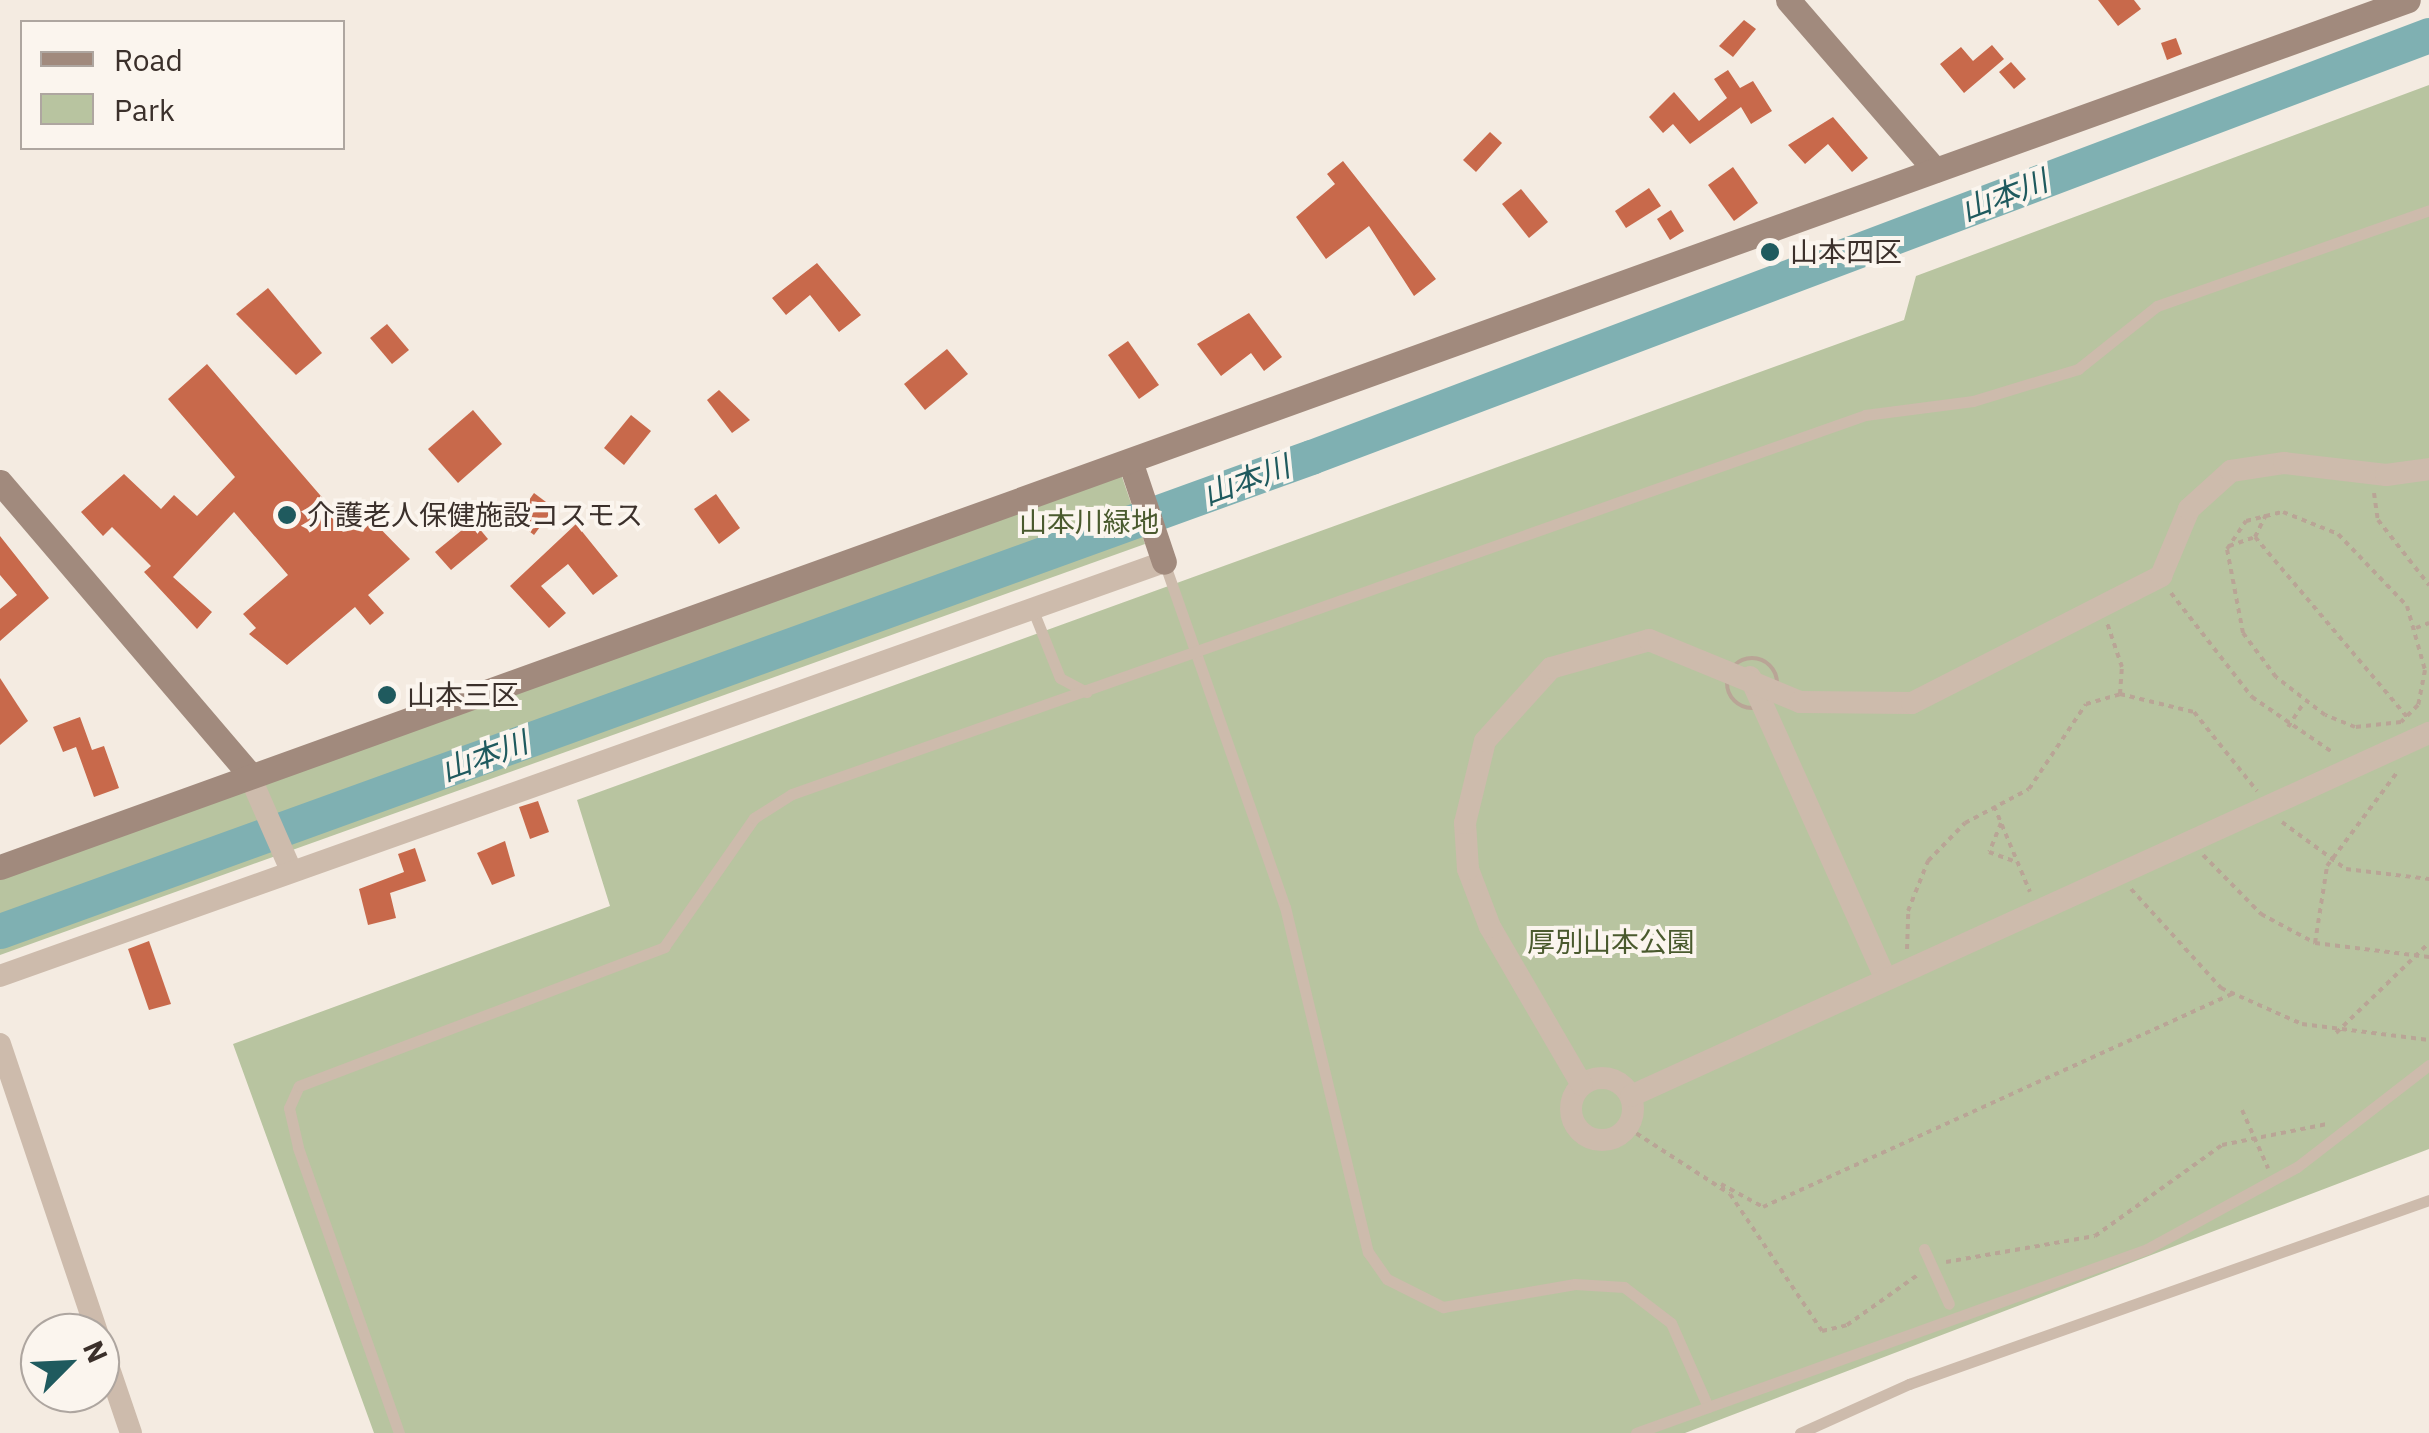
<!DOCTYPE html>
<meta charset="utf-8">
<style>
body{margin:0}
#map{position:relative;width:2429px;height:1433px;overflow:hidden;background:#f4ebe1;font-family:"IBM Plex Sans","Noto Sans JP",sans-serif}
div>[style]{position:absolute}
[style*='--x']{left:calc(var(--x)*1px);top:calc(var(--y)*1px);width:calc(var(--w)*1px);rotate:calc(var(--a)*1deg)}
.green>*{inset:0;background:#b8c4a0}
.river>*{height:35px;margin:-17.5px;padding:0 17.5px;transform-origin:17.5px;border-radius:17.5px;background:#7fb0b2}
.building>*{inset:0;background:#c8694b}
.path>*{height:4px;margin-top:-2px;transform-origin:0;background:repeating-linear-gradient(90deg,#b9a596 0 5px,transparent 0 10px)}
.path>.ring{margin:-2px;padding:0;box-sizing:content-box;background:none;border:4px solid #b9a596;border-radius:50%}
.lane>*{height:11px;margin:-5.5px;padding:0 5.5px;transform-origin:5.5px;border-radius:5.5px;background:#cdbbac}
.street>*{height:22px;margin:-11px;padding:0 11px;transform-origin:11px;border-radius:11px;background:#cdbbac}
.street>.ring{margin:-11px;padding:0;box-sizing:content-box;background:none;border:22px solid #cdbbac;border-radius:50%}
.secondary>*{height:25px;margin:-12.5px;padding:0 12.5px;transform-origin:12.5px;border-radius:12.5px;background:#a18a7d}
.dots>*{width:28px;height:28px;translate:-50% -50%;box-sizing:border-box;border:5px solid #fbf5ee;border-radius:50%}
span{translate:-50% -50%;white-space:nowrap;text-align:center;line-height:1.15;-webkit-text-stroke:8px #fbf5ee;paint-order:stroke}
.poi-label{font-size:28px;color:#3b302b}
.left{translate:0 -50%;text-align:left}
.park-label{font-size:28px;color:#4a5a2e}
.water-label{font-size:30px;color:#1f5a5e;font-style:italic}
.legend{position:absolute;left:20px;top:20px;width:325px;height:130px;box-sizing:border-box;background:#fbf5ee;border:2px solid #aea6a0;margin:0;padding:12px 18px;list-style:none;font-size:30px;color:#3b302b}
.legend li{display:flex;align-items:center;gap:20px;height:50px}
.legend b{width:50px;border:2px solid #aea6a0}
.north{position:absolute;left:20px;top:1313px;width:100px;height:100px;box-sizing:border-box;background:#fbf5ee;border:2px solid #aea6a0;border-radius:50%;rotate:66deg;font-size:28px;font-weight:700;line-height:40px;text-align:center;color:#3b302b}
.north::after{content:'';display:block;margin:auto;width:35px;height:45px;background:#1f5a5e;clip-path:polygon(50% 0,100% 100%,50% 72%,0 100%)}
</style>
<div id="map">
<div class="green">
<i style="clip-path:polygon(2429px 85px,2429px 1149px,1685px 1433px,374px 1433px,233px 1044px,610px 906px,577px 800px,1904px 320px,1916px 276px)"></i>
<i style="clip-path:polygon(1119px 468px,1145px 544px,0 955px,0 878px)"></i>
</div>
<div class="river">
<i style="--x:0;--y:931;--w:1394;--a:-19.88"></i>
<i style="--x:1311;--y:457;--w:1195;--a:-20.68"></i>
</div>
<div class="building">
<i style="clip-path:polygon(2098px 0,2134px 0,2141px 9px,2118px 26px)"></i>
<i style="clip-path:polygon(1744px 20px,1756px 29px,1733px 57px,1719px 46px)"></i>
<i style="clip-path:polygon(2176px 38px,2182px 54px,2167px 60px,2161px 43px)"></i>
<i style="clip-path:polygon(1992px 45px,2004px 59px,1964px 93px,1940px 64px,1961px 47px,1973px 61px)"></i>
<i style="clip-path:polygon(2011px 62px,2026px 79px,2014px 89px,1999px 72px)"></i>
<i style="clip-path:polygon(1728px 70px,1740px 88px,1753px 81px,1772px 111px,1751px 124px,1741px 107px,1690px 144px,1673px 124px,1663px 133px,1649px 117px,1674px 92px,1699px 121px,1727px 98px,1714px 79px)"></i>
<i style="clip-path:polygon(1833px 117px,1868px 158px,1852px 172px,1828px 144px,1805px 164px,1788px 145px)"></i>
<i style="clip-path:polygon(1490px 132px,1502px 143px,1476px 172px,1463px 160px)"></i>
<i style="clip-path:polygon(1343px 161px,1436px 279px,1414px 296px,1369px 226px,1326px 259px,1296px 217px,1335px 184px,1327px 174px)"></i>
<i style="clip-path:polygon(1733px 167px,1758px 203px,1734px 221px,1708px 185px)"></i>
<i style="clip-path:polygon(1649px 188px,1661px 206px,1626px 228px,1615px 211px)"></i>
<i style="clip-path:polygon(1521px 189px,1548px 222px,1529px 238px,1502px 204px)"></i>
<i style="clip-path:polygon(1671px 210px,1684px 231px,1670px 240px,1657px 219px)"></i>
<i style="clip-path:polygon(817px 263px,861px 315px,839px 332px,810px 295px,786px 315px,772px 298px)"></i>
<i style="clip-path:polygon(268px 288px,322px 353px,296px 375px,236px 314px)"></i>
<i style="clip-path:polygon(1249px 313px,1282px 357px,1264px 371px,1251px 353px,1221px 376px,1197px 344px)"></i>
<i style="clip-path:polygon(387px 324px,409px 350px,392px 364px,370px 338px)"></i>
<i style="clip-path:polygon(1128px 341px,1159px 385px,1139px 399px,1108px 355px)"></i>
<i style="clip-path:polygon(947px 349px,968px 374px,925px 410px,904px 384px)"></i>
<i style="clip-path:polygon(207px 364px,345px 524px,361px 509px,410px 559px,368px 595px,384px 613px,370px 625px,355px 607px,287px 665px,249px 634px,256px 628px,243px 614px,288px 575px,234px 512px,173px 577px,212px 612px,197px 629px,144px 572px,151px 566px,112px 527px,103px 536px,81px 512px,124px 474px,161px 509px,174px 495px,197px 516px,235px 477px,168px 399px)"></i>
<i style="clip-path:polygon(719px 390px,750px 420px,732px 433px,707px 400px)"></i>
<i style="clip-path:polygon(473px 410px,502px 444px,458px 483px,428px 449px)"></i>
<i style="clip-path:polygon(631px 415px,651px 431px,624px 465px,604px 448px)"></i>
<i style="clip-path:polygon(534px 493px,554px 508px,534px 535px,515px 520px)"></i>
<i style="clip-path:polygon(716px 494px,740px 528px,719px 544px,694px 509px)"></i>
<i style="clip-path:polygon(473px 521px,488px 539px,451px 570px,435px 552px)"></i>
<i style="clip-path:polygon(576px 524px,618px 576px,593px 595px,568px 564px,541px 586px,566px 613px,549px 628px,510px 586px)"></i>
<i style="clip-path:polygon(0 536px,49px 598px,0 641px,0 609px,17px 595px,0 575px)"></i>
<i style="clip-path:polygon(0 678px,28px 721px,0 745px)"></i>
<i style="clip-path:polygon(80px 717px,92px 750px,104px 746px,119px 788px,94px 797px,76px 747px,63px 752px,53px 727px)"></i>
<i style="clip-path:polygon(538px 801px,549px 832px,530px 839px,519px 807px)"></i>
<i style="clip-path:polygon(505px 841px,515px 876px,492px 885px,477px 853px)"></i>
<i style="clip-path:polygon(415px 848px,426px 881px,390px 893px,396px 918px,368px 925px,359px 889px,404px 872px,398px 854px)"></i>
<i style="clip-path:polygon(149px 941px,171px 1004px,149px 1010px,128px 949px)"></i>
</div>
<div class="path">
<i style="--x:2374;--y:493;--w:27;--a:82"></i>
<i style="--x:2378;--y:520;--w:83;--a:51.9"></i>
<i style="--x:2283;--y:512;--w:59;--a:21.8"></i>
<i style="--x:2338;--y:534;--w:100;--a:46.2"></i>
<i style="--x:2407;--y:606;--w:66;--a:74.3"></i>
<i style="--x:2425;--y:670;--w:36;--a:101"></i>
<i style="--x:2418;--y:705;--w:24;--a:135"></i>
<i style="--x:2401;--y:722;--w:46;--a:173.8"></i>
<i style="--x:2355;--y:727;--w:32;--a:-158"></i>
<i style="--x:2325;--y:715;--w:62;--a:-142.2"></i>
<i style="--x:2276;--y:677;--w:55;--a:-126.9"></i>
<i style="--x:2243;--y:633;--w:86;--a:-100.8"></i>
<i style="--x:2227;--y:549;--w:34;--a:-56"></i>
<i style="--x:2246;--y:521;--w:38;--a:-14"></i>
<i style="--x:2255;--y:537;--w:236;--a:49.8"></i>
<i style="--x:2229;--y:546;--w:28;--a:-19"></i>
<i style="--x:2255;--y:537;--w:25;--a:-64"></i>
<i style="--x:2171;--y:593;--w:132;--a:52.1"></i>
<i style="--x:2252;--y:697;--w:97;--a:34.5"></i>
<i style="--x:2416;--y:628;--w:14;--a:-21"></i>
<i class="ring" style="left:1727px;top:658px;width:46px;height:46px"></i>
<i style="--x:2120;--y:694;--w:76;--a:13.7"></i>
<i style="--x:2194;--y:712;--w:101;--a:51.4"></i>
<i style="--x:2288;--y:727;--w:30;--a:-57"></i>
<i style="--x:1994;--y:806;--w:93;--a:67.3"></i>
<i style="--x:2282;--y:822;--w:79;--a:36.3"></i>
<i style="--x:2346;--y:869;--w:84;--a:6.9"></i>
<i style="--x:2001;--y:823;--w:31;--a:112"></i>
<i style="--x:1989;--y:852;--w:30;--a:20"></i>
<i style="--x:2203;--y:855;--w:83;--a:45.5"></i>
<i style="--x:2261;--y:914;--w:61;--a:28.2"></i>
<i style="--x:2315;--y:943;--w:115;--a:7"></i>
<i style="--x:2131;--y:889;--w:134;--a:47.7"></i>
<i style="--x:2221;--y:988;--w:89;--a:24"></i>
<i style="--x:2302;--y:1024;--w:128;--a:7.2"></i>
<i style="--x:2315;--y:943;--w:78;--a:-81.1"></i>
<i style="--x:2327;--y:866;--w:119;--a:-53.2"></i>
<i style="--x:1907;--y:949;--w:38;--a:-88"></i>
<i style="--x:1908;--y:911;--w:54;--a:-68.2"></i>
<i style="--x:1928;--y:861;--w:53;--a:-45.8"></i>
<i style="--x:1965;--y:823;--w:72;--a:-28"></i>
<i style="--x:2029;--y:789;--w:102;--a:-56.2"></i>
<i style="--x:2086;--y:704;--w:35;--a:-16"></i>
<i style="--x:2120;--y:694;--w:27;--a:-86"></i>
<i style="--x:2122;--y:667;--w:46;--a:-108.8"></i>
<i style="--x:2336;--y:1033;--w:129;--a:-44.1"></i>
<i style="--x:2242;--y:1110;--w:64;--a:65.9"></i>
<i style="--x:1628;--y:1128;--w:121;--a:32.9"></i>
<i style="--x:1730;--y:1194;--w:165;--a:56.1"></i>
<i style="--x:1822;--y:1331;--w:26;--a:-13"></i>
<i style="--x:1847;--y:1325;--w:88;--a:-35.3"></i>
<i style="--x:1721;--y:1184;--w:48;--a:28.7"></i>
<i style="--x:1763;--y:1207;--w:517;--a:-24.43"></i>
<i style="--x:1946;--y:1262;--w:151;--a:-9.9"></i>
<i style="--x:2095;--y:1236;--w:156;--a:-35.6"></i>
<i style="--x:2222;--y:1145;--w:107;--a:-11.3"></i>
</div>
<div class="lane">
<i style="--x:1164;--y:562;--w:366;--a:70.7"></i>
<i style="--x:1285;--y:907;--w:355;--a:76.5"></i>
<i style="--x:1368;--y:1252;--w:33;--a:55"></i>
<i style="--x:1387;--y:1279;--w:63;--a:26.6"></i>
<i style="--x:1443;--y:1307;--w:134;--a:-9.9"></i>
<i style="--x:1575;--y:1284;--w:49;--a:3.5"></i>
<i style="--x:1624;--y:1287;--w:59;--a:37.5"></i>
<i style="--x:1671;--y:1323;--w:92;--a:66.2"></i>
<i style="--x:1032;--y:608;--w:75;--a:68.2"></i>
<i style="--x:1060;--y:678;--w:30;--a:28"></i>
<i style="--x:1924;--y:1249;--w:60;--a:65.6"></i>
<i style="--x:399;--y:1433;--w:303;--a:-109.5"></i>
<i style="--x:298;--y:1147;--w:40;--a:-103"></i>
<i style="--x:289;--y:1108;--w:24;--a:-66"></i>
<i style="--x:299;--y:1086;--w:391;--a:-20.8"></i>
<i style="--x:664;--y:947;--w:157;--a:-55.1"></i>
<i style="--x:754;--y:818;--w:45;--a:-32.3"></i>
<i style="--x:792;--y:794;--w:1138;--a:-19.45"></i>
<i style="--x:1865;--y:415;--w:109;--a:-7.4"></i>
<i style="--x:1973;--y:401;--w:110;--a:-16.9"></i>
<i style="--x:2078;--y:369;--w:101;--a:-38.6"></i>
<i style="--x:2157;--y:306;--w:288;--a:-19.4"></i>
<i style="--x:1636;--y:1433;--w:543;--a:-19.8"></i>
<i style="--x:2147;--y:1249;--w:171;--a:-28.7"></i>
<i style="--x:2297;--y:1167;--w:167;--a:-37.7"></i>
<i style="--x:1800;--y:1433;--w:120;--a:-24.2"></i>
<i style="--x:1909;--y:1384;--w:552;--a:-19.49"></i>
</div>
<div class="street">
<i style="--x:1750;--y:677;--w:331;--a:65.8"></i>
<i style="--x:248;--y:772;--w:105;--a:66.4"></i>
<i style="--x:0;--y:976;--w:1235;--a:-19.58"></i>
<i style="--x:0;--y:1044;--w:305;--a:71.4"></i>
<i class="ring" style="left:1571px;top:1078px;width:40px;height:40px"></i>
<i style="--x:1582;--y:1085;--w:183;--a:-120.2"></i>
<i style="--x:1490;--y:927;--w:62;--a:-110.8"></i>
<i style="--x:1468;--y:869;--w:46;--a:-93.7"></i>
<i style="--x:1465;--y:823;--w:84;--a:-76.3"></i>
<i style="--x:1485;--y:741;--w:98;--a:-47.9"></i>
<i style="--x:1551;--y:668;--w:102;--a:-15.9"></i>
<i style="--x:1649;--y:640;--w:163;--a:22.3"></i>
<i style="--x:1800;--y:702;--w:112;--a:0.5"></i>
<i style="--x:1912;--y:703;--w:280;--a:-27"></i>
<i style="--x:2161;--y:576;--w:73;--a:-67.3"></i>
<i style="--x:2189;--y:509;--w:57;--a:-42.1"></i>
<i style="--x:2231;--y:471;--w:54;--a:-8.6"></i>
<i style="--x:2284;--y:463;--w:103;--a:6.7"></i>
<i style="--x:2386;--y:475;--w:43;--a:-7.9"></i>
<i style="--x:1631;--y:1096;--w:877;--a:-24.46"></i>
<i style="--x:100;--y:1342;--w:96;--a:71.2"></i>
</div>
<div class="secondary">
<i style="--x:1788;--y:0;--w:225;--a:49.1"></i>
<i style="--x:1131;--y:464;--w:103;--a:71.4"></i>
<i style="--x:0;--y:482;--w:382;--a:49.5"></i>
<i style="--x:0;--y:867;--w:2559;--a:-19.8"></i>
</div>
<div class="dots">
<i style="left:1770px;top:252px;background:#1f5a5e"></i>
<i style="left:287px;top:515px;background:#1f5a5e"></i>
<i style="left:387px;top:695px;background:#1f5a5e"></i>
</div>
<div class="poi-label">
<span class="left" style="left:1790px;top:252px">山本四区</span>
<span class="left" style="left:307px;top:515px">介護老人保健施設コスモス</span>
<span class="left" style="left:407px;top:695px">山本三区</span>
</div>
<div class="park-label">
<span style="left:1089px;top:522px">山本川緑地</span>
<span style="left:1611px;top:942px">厚別山本公園</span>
</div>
<div class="water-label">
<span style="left:2004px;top:195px;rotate:-21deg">山本川</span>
<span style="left:1246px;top:480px;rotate:-20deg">山本川</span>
<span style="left:484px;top:756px;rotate:-20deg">山本川</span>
</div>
<ul class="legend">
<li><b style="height:12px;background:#a18a7d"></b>Road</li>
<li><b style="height:28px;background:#b8c4a0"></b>Park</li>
</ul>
<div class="north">N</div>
</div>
